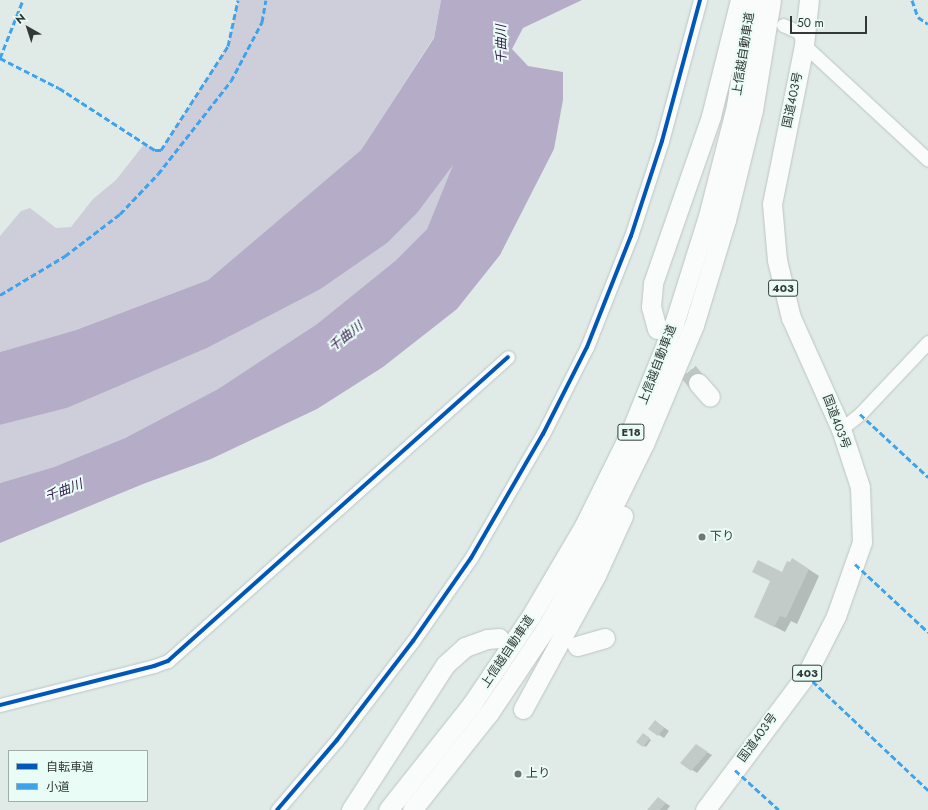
<!DOCTYPE html>
<meta charset="utf-8">
<style>
body{margin:0}
#map{position:relative;width:928px;height:810px;overflow:hidden;background:#e0ebe8;font-family:Jost,"Noto Sans JP",sans-serif}
div>[style]{position:absolute}
[style*='--x']{left:calc(var(--x)*1px);top:calc(var(--y)*1px);width:calc(var(--w)*1px);rotate:calc(var(--a)*1deg)}
.green>*{inset:0;background:#ceceda}
.water>*{inset:0;background:#b5adc8}
.shadow>*{inset:0;background:#0003}
.building>*{inset:0;background:#c3cbc9}
.highway-tunnel>*{height:19px;margin-top:-9.5px;transform-origin:0;background:repeating-linear-gradient(90deg,#bdc7c5 0 19px,transparent 0 29px)}
.roads{filter:drop-shadow(0 0 1px #bcc4c2) drop-shadow(0 0 1px #bcc4c2)}
.minor>*{height:13px;margin:-6.5px;padding:0 6.5px;transform-origin:6.5px;border-radius:6.5px;background:#fafcfc}
.highway>*{height:19px;margin:-9.5px;padding:0 9.5px;transform-origin:9.5px;border-radius:9.5px;background:#fafcfc}
.quiet>*{height:3px;margin-top:-1.5px;transform-origin:0;background:repeating-linear-gradient(90deg,#3ea3ec 0 6px,transparent 0 9px)}
.cycleway>*{height:4px;margin:-2px;padding:0 2px;transform-origin:2px;border-radius:2px;background:#0057b8}
.dots>*{width:11px;height:11px;translate:-50% -50%;box-sizing:border-box;border:2px solid #eafcf6;border-radius:50%}
span{translate:-50% -50%;white-space:nowrap;text-align:center;line-height:1.15;-webkit-text-stroke:4px #eafcf6;paint-order:stroke}
.shield-label span{padding:1px 3px;background:#eafcf6;border:1px solid;border-radius:3px;-webkit-text-stroke-width:0}
.shield-label{font-size:11px;color:#323937;font-weight:700}
.street-label{font-size:12px;color:#323937}
.poi-label{font-size:12px;color:#323937}
.left{translate:0 -50%;text-align:left}
.water-label{font-size:13px;color:#341c4e;font-style:italic}
.legend{position:absolute;left:8px;top:750px;width:140px;height:52px;box-sizing:border-box;background:#eafcf6;border:1px solid #a0aeaa;margin:0;padding:5px 7px;list-style:none;font-size:12px;color:#323937}
.legend li{display:flex;align-items:center;gap:8px;height:20px}
.legend b{width:20px;border:1px solid #a0aeaa}
.north{position:absolute;left:8px;top:8px;width:40px;height:40px;-webkit-text-stroke:3px #eafcf6;paint-order:stroke;rotate:321deg;font-size:11px;font-weight:700;line-height:16px;text-align:center;color:#323937}
.north::after{content:'';display:block;margin:auto;width:14px;height:18px;background:#323937;clip-path:polygon(50% 0,100% 100%,50% 72%,0 100%)}
.scale{position:absolute;left:790px;top:16px;width:77px;height:18px;box-sizing:border-box;border:2px solid #323937;border-top:0;padding-left:5px;font-size:12px;line-height:14px;white-space:nowrap;color:#323937;-webkit-text-stroke:3px #eafcf6;paint-order:stroke}
</style>
<div id="map">
<div class="green">
<i style="clip-path:polygon(238px 0,441px 0,434px 37px,361px 150px,208px 280px,76px 330px,0 352px,0 236px,21px 211px,30px 208px,56px 228px,71px 227px,93px 199px,116px 180px,145px 143px,155px 150px,161px 150px,228px 46px)"></i>
<i style="clip-path:polygon(454px 163px,427px 229px,395px 261px,317px 324px,218px 389px,125px 438px,54px 467px,0 483px,0 425px,67px 408px,119px 386px,207px 348px,319px 290px,418px 212px)"></i>
</div>
<div class="water">
<i style="clip-path:polygon(441px 0,582px 0,523px 28px,512px 49px,528px 66px,563px 72px,563px 100px,554px 149px,500px 255px,457px 309px,383px 367px,317px 409px,211px 459px,143px 484px,0 543px,0 483px,54px 467px,125px 438px,218px 389px,317px 324px,395px 261px,427px 229px,453px 165px,418px 212px,387px 243px,319px 290px,207px 348px,119px 386px,67px 408px,0 425px,0 352px,76px 330px,208px 280px,361px 150px,434px 38px)"></i>
</div>
<div class="shadow">
<i style="clip-path:polygon(793px 559px,819px 576px,797px 624px,791px 621px,785px 632px,766px 622px,771px 581px,782px 573px)"></i>
<i style="clip-path:polygon(655px 721px,669px 731px,664px 738px,649px 729px)"></i>
<i style="clip-path:polygon(643px 735px,651px 740px,646px 747px,638px 742px)"></i>
<i style="clip-path:polygon(696px 746px,712px 755px,697px 773px,682px 763px)"></i>
<i style="clip-path:polygon(658px 798px,670px 806px,667px 810px,650px 810px)"></i>
</div>
<div class="building">
<i style="clip-path:polygon(792px 558px,809px 569px,786px 618px,780px 616px,774px 627px,754px 617px,770px 581px,752px 572px,758px 560px,782px 572px,787px 561px,790px 562px)"></i>
<i style="clip-path:polygon(655px 720px,664px 728px,658px 736px,648px 729px)"></i>
<i style="clip-path:polygon(643px 733px,650px 738px,643px 747px,636px 742px)"></i>
<i style="clip-path:polygon(696px 744px,708px 752px,691px 771px,680px 763px)"></i>
<i style="clip-path:polygon(658px 797px,666px 803px,660px 810px,647px 810px)"></i>
</div>
<div class="highway-tunnel">
<i style="--x:670;--y:349;--w:44;--a:50.5"></i>
</div>
<div class="roads">
<div class="minor">
<i style="--x:783;--y:25;--w:17;--a:24"></i>
<i style="--x:799;--y:32;--w:14;--a:69"></i>
<i style="--x:804;--y:45;--w:169;--a:42.8"></i>
<i style="--x:841;--y:429;--w:24;--a:-38"></i>
<i style="--x:860;--y:414;--w:99;--a:-46.6"></i>
<i style="--x:0;--y:705;--w:159;--a:-14.2"></i>
<i style="--x:154;--y:666;--w:15;--a:-20"></i>
<i style="--x:168;--y:661;--w:456;--a:-41.8"></i>
<i style="--x:277;--y:810;--w:92;--a:-49.4"></i>
<i style="--x:337;--y:740;--w:125;--a:-52.5"></i>
<i style="--x:413;--y:641;--w:101;--a:-55.1"></i>
<i style="--x:471;--y:558;--w:143;--a:-59.9"></i>
<i style="--x:543;--y:434;--w:97;--a:-63.2"></i>
<i style="--x:587;--y:347;--w:119;--a:-68.4"></i>
<i style="--x:631;--y:236;--w:100;--a:-71.9"></i>
<i style="--x:662;--y:141;--w:146;--a:-74.9"></i>
</div>
<div class="highway">
<i style="--x:657;--y:329;--w:23;--a:-105"></i>
<i style="--x:651;--y:307;--w:24;--a:-85"></i>
<i style="--x:653;--y:283;--w:177;--a:-70.8"></i>
<i style="--x:711;--y:116;--w:120;--a:-76"></i>
<i style="--x:698;--y:383;--w:18;--a:49"></i>
<i style="--x:577;--y:646;--w:29;--a:-16"></i>
<i style="--x:523;--y:709;--w:153;--a:-61.4"></i>
<i style="--x:596;--y:575;--w:65;--a:-65.4"></i>
<i style="--x:351;--y:810;--w:173;--a:-57"></i>
<i style="--x:445;--y:665;--w:27;--a:-42"></i>
<i style="--x:465;--y:647;--w:23;--a:-20"></i>
<i style="--x:487;--y:639;--w:12;--a:-5"></i>
<i style="--x:388;--y:810;--w:135;--a:-51.6"></i>
<i style="--x:472;--y:704;--w:106;--a:-56.2"></i>
<i style="--x:531;--y:616;--w:104;--a:-59.5"></i>
<i style="--x:584;--y:526;--w:104;--a:-63.7"></i>
<i style="--x:630;--y:433;--w:118;--a:-68"></i>
<i style="--x:674;--y:324;--w:113;--a:-72.5"></i>
<i style="--x:708;--y:216;--w:114;--a:-75.7"></i>
<i style="--x:736;--y:106;--w:107;--a:-80.9"></i>
<i style="--x:412;--y:810;--w:124;--a:-51.6"></i>
<i style="--x:489;--y:713;--w:106;--a:-56.2"></i>
<i style="--x:548;--y:625;--w:103;--a:-60.5"></i>
<i style="--x:599;--y:535;--w:102;--a:-63.7"></i>
<i style="--x:644;--y:444;--w:129;--a:-67.2"></i>
<i style="--x:694;--y:325;--w:110;--a:-73.1"></i>
<i style="--x:726;--y:220;--w:113;--a:-76.2"></i>
<i style="--x:753;--y:110;--w:111;--a:-80.7"></i>
<i style="--x:705;--y:810;--w:169;--a:-53.2"></i>
<i style="--x:806;--y:675;--w:66;--a:-63"></i>
<i style="--x:836;--y:616;--w:78;--a:-70.6"></i>
<i style="--x:862;--y:542;--w:55;--a:-92.1"></i>
<i style="--x:860;--y:487;--w:61;--a:-108.1"></i>
<i style="--x:841;--y:429;--w:122;--a:-114.2"></i>
<i style="--x:791;--y:318;--w:60;--a:-103.6"></i>
<i style="--x:777;--y:260;--w:56;--a:-95.1"></i>
<i style="--x:772;--y:204;--w:162;--a:-78.6"></i>
<i style="--x:804;--y:45;--w:45;--a:-83.7"></i>
</div>
</div>
<div class="quiet">
<i style="--x:912;--y:0;--w:18;--a:71"></i>
<i style="--x:918;--y:17;--w:12;--a:35"></i>
<i style="--x:0;--y:58;--w:66;--a:27"></i>
<i style="--x:59;--y:88;--w:114;--a:32.9"></i>
<i style="--x:155;--y:150;--w:6;--a:0"></i>
<i style="--x:161;--y:150;--w:124;--a:-57.2"></i>
<i style="--x:228;--y:46;--w:47;--a:-77.7"></i>
<i style="--x:0;--y:58;--w:62;--a:-68.4"></i>
<i style="--x:0;--y:295;--w:76;--a:-31"></i>
<i style="--x:65;--y:256;--w:69;--a:-37.4"></i>
<i style="--x:120;--y:214;--w:55;--a:-46.5"></i>
<i style="--x:158;--y:174;--w:118;--a:-51.9"></i>
<i style="--x:231;--y:81;--w:67;--a:-62.3"></i>
<i style="--x:262;--y:22;--w:22;--a:-80"></i>
<i style="--x:860;--y:414;--w:93;--a:42.8"></i>
<i style="--x:855;--y:564;--w:100;--a:43"></i>
<i style="--x:806;--y:675;--w:168;--a:43.3"></i>
<i style="--x:735;--y:770;--w:59;--a:42.3"></i>
</div>
<div class="cycleway">
<i style="--x:0;--y:705;--w:159;--a:-14.2"></i>
<i style="--x:154;--y:666;--w:15;--a:-20"></i>
<i style="--x:168;--y:661;--w:456;--a:-41.8"></i>
<i style="--x:277;--y:810;--w:92;--a:-49.4"></i>
<i style="--x:337;--y:740;--w:125;--a:-52.5"></i>
<i style="--x:413;--y:641;--w:101;--a:-55.1"></i>
<i style="--x:471;--y:558;--w:143;--a:-59.9"></i>
<i style="--x:543;--y:434;--w:97;--a:-63.2"></i>
<i style="--x:587;--y:347;--w:119;--a:-68.4"></i>
<i style="--x:631;--y:236;--w:100;--a:-71.9"></i>
<i style="--x:662;--y:141;--w:146;--a:-74.9"></i>
</div>
<div class="dots">
<i style="left:702px;top:537px;background:#6f7775"></i>
<i style="left:518px;top:774px;background:#6f7775"></i>
</div>
<div class="shield-label">
<span style="left:783px;top:288px">403</span>
<span style="left:631px;top:432px">E18</span>
<span style="left:807px;top:673px">403</span>
</div>
<div class="street-label">
<span style="left:744px;top:54px;rotate:-81deg">上信越自動車道</span>
<span style="left:793px;top:100px;rotate:-78deg">国道403号</span>
<span style="left:658px;top:365px;rotate:-69deg">上信越自動車道</span>
<span style="left:836px;top:422px;rotate:69deg">国道403号</span>
<span style="left:508px;top:652px;rotate:-56deg">上信越自動車道</span>
<span style="left:758px;top:738px;rotate:-54deg">国道403号</span>
</div>
<div class="poi-label">
<span class="left" style="left:710px;top:537px">下り</span>
<span class="left" style="left:526px;top:774px">上り</span>
</div>
<div class="water-label">
<span style="left:502px;top:44px;rotate:-91deg">千曲川</span>
<span style="left:346px;top:337px;rotate:-38deg">千曲川</span>
<span style="left:64px;top:491px;rotate:-21deg">千曲川</span>
</div>
<ul class="legend">
<li><b style="height:5px;background:#0057b8"></b>自転車道</li>
<li><b style="height:5px;background:#3ea3ec"></b>小道</li>
</ul>
<div class="north">N</div>
<div class="scale">50 m</div>
</div>
